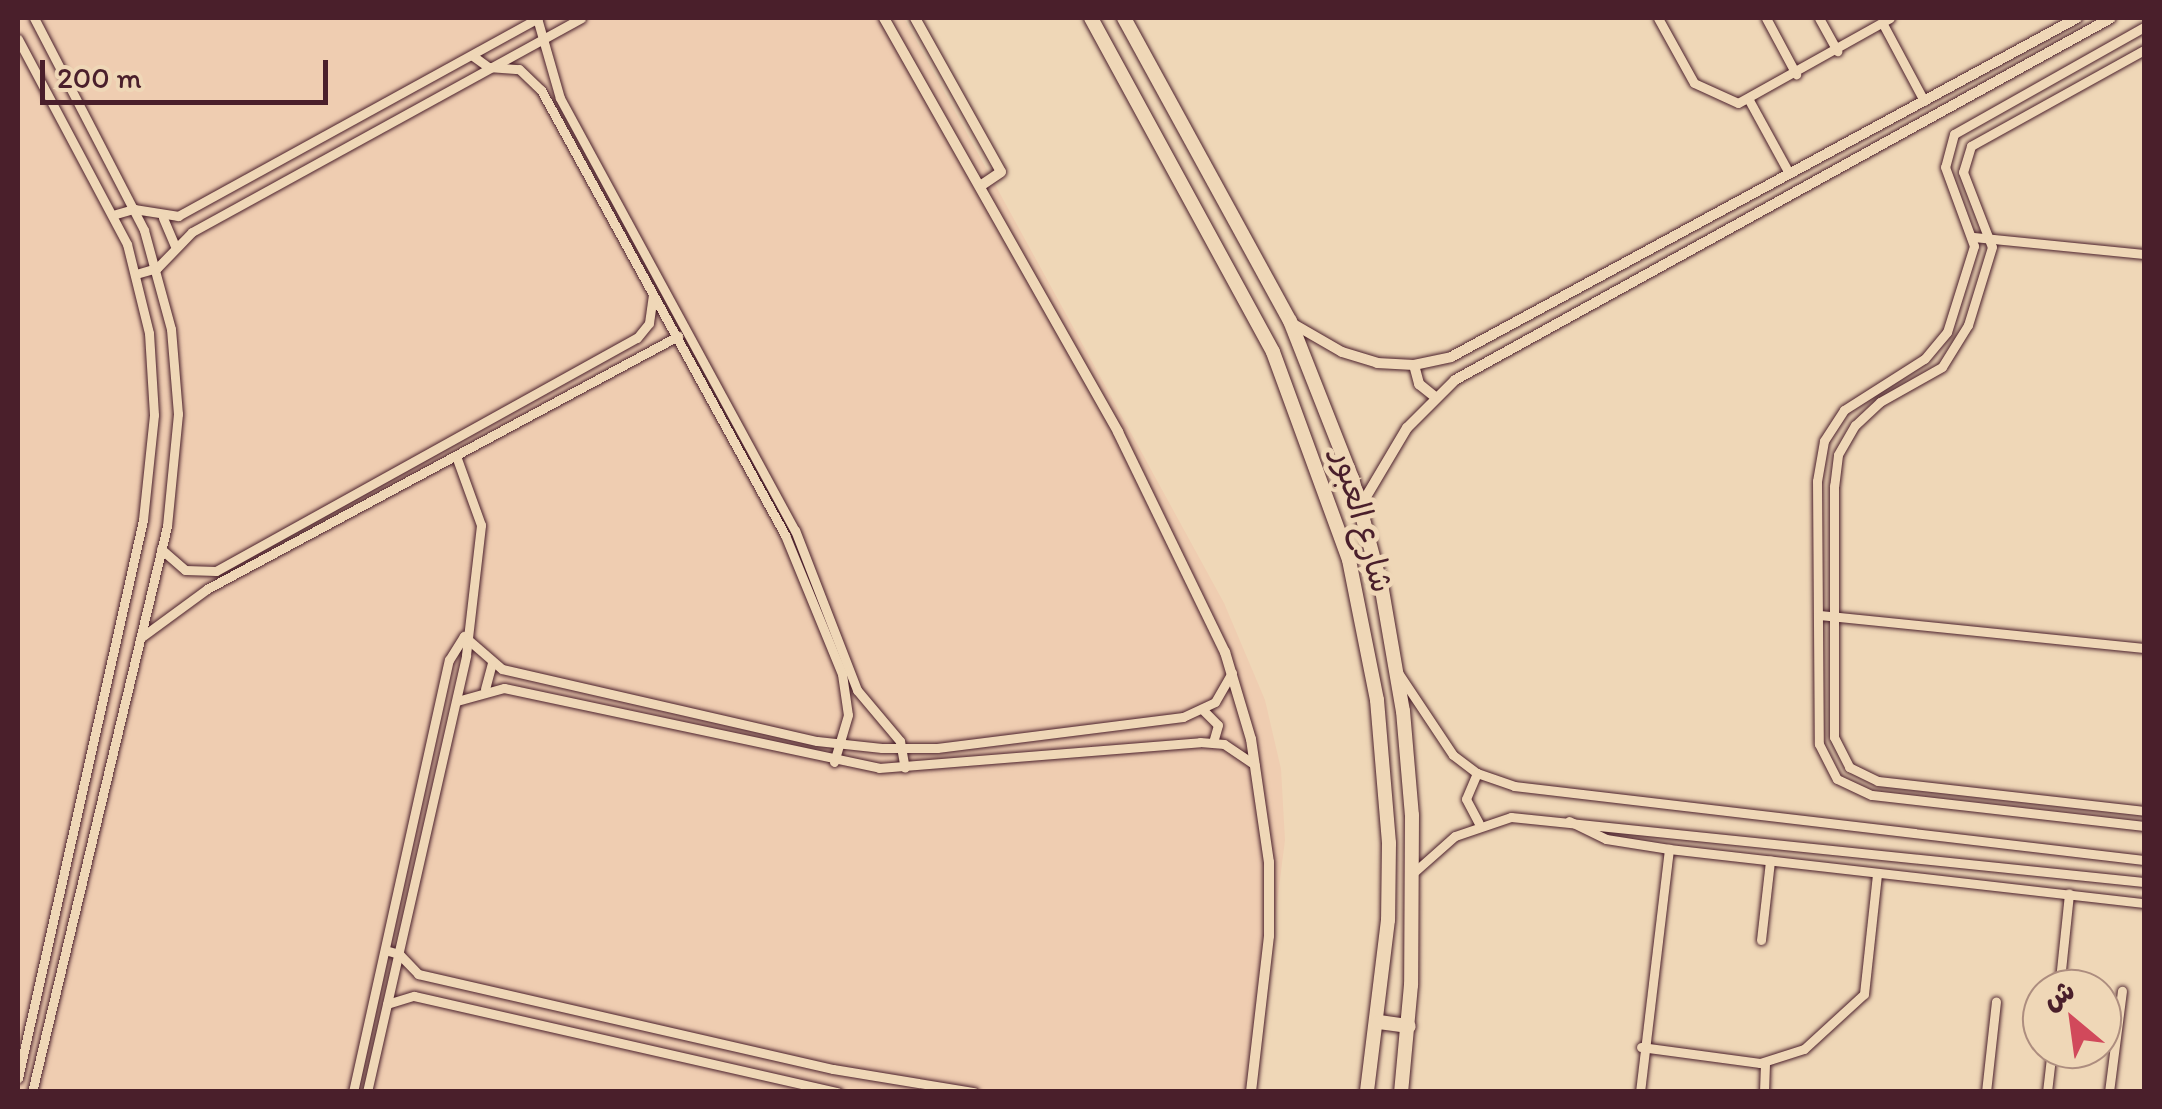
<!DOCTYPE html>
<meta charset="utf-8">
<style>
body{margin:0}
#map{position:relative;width:2162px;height:1109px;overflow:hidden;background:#efd7b7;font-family:Itim,"Playpen Sans Arabic",sans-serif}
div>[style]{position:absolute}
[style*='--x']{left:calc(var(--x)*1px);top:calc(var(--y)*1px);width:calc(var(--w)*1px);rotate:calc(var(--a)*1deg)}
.built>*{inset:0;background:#efcdb1}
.roads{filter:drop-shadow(0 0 2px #4a1f2b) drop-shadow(0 0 2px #4a1f2b)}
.minor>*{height:9px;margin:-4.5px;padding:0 4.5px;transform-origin:4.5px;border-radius:4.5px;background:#efd7b7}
.tertiary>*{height:10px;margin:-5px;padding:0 5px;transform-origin:5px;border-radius:5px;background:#efd7b7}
.primary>*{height:14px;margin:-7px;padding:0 7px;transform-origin:7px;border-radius:7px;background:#efd7b7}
span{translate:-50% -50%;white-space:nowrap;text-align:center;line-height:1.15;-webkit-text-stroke:10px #efd7b7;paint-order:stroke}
.street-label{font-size:32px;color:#4a1f2b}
.frame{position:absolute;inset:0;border:20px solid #4a1f2b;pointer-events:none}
.north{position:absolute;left:2022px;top:969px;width:100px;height:100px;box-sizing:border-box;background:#efd7b7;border:2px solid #ad8d7f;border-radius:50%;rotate:331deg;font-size:28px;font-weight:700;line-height:40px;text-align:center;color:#4a1f2b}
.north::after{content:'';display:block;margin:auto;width:35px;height:45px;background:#d1495b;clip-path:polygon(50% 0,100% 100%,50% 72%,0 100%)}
.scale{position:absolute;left:40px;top:60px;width:288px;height:45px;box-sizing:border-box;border:5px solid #4a1f2b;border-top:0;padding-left:12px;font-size:30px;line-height:35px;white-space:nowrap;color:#4a1f2b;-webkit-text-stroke:8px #efd7b7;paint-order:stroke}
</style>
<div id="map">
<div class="built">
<i style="clip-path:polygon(18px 18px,904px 18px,1224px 603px,1265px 700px,1281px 769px,1285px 840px,1253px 1091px,18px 1091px)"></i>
</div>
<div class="roads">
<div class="minor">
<i style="--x:537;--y:18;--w:83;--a:74"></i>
<i style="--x:560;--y:98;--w:492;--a:61.5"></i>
<i style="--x:795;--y:530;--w:172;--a:68.8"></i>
<i style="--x:857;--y:690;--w:67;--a:49.9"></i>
<i style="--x:900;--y:741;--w:27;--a:80"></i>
<i style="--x:1658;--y:18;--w:74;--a:61"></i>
<i style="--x:1694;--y:83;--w:48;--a:24.4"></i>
<i style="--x:1738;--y:103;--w:174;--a:-29.2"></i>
<i style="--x:1766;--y:18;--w:64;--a:61.8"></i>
<i style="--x:1819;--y:18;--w:38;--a:61"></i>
<i style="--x:1884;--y:26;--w:85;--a:61.9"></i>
<i style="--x:2144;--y:27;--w:218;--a:150.6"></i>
<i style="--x:1954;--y:134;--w:34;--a:105"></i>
<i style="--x:1945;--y:167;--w:84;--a:69.8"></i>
<i style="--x:1974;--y:246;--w:90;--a:107.4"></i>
<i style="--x:1947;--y:332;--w:35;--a:130"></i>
<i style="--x:1924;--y:359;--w:95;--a:147.5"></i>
<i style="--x:1844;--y:410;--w:37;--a:123"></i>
<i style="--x:1824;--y:441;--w:41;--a:99.9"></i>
<i style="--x:1817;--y:481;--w:263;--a:89.6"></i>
<i style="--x:1819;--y:744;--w:39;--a:63"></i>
<i style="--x:1837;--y:779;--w:38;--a:25"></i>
<i style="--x:1872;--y:795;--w:274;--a:6.5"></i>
<i style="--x:18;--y:39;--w:232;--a:62"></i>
<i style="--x:127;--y:244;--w:92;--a:76.1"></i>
<i style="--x:149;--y:333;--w:82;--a:86.5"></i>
<i style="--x:154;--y:415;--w:106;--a:96"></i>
<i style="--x:143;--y:520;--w:572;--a:102.63"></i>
<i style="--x:2144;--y:50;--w:198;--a:151"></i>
<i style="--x:1971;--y:146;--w:27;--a:107"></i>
<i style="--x:1963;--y:172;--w:80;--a:68.9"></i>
<i style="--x:1992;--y:247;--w:82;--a:107.1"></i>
<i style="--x:1968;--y:325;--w:49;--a:121.8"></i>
<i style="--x:1942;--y:367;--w:71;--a:150.6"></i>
<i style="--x:1880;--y:402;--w:34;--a:137"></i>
<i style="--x:1855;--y:425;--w:34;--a:120"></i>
<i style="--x:1838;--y:455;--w:31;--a:97"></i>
<i style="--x:1834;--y:486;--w:251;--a:90"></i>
<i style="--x:1834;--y:737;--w:34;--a:63"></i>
<i style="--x:1849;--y:767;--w:32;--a:26"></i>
<i style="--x:1878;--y:781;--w:268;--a:6.4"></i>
<i style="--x:473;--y:56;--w:19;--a:36"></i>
<i style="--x:488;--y:67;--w:31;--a:4"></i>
<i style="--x:519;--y:69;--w:30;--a:44"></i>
<i style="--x:541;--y:90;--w:508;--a:61.26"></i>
<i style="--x:785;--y:535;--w:150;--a:67.7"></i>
<i style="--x:842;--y:674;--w:41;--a:81.7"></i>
<i style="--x:848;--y:715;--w:49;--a:106.6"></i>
<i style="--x:1749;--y:100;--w:83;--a:61.3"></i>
<i style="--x:116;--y:214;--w:19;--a:-16"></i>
<i style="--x:134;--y:209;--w:45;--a:9"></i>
<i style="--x:178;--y:216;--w:411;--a:-28.8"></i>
<i style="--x:163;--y:218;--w:30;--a:67"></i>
<i style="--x:1973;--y:237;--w:172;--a:5.7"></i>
<i style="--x:136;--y:274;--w:22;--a:-16"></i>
<i style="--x:157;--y:268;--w:50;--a:-45.8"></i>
<i style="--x:192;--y:232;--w:444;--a:-28.8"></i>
<i style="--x:161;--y:549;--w:32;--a:41"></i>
<i style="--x:185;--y:570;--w:31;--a:2"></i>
<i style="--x:216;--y:571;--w:481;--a:-29"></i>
<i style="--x:637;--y:338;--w:19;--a:-51"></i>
<i style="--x:649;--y:323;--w:27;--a:-82"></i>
<i style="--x:1819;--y:615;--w:327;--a:5.8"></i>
<i style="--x:143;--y:636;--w:79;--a:-36.3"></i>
<i style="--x:207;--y:589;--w:535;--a:-28.24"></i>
<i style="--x:464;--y:636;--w:50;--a:41"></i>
<i style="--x:502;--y:669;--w:323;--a:12.9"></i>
<i style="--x:817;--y:741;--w:65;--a:6.1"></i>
<i style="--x:882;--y:748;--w:55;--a:0"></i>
<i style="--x:937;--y:748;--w:248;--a:-7.2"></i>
<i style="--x:1183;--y:717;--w:35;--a:-25"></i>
<i style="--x:1215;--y:702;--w:34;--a:-60"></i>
<i style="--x:1399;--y:674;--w:97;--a:56.3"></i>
<i style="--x:1453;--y:755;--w:30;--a:37"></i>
<i style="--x:1477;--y:773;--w:39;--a:19"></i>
<i style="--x:1514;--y:786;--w:634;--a:6.7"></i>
<i style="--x:485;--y:689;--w:27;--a:-75"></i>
<i style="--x:457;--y:701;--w:49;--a:-15.5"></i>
<i style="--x:504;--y:688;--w:383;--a:12"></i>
<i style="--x:879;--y:768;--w:322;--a:-4.6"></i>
<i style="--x:1200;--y:742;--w:24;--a:5"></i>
<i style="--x:1224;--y:744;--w:37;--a:34"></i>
<i style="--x:1203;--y:710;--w:21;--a:45"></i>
<i style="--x:1218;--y:725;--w:18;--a:106"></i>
<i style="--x:1477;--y:773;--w:28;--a:113"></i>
<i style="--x:1466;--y:799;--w:27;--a:62"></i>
<i style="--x:1569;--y:821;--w:41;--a:25.9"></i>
<i style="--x:1606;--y:839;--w:64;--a:9"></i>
<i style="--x:1669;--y:849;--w:478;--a:6.5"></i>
<i style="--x:1412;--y:874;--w:57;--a:-41.5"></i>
<i style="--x:1455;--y:836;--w:59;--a:-18.7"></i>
<i style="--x:1511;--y:817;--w:636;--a:5.86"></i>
<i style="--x:1761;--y:940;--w:80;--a:-83.5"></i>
<i style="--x:385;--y:950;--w:15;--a:16"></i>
<i style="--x:399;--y:954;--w:28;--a:46"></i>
<i style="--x:418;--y:974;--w:426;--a:12.9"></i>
<i style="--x:833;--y:1069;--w:143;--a:9.3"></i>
<i style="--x:2059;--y:989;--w:96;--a:-84"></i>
<i style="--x:387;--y:1004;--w:28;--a:-17"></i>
<i style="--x:414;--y:996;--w:435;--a:12.8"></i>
<i style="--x:1641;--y:1047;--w:120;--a:7.7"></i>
<i style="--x:1760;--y:1063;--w:46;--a:-17.7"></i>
<i style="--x:1804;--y:1049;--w:81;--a:-42.5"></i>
<i style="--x:1864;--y:994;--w:121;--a:-83.8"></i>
<i style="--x:32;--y:1092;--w:582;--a:-76.58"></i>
<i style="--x:167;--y:526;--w:113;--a:-84.4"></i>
<i style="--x:178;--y:414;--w:85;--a:-94.7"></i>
<i style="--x:171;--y:329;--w:103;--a:-105.3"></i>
<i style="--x:144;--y:230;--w:239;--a:-117.4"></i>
<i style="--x:353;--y:1092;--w:443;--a:-77.5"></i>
<i style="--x:449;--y:660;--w:28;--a:-58"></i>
<i style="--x:367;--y:1092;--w:448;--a:-77.2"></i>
<i style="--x:466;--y:655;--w:131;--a:-83.4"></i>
<i style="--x:481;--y:525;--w:73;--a:-109.9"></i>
<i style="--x:1640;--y:1092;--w:245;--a:-83.2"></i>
<i style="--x:1764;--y:1092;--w:29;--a:-88"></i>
<i style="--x:1986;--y:1092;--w:91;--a:-83.7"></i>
<i style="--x:2047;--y:1092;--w:43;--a:-83.4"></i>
<i style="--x:2109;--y:1092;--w:102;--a:-82.7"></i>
</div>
<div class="tertiary">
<i style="--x:884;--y:18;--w:476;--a:60.5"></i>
<i style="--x:1118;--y:432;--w:245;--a:64.1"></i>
<i style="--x:1225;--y:652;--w:91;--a:73.4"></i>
<i style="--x:1251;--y:739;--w:124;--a:81.7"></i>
<i style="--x:1269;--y:862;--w:74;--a:90"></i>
<i style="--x:1269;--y:936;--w:157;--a:96.6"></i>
<i style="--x:915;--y:18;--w:176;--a:60.8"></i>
<i style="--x:1001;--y:172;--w:25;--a:146"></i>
<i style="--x:1290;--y:322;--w:60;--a:30"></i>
<i style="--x:1342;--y:352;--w:37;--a:17"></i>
<i style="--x:1377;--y:363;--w:37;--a:3"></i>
<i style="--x:1414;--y:365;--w:38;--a:-12"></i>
<i style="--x:1451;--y:357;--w:712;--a:-28.44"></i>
<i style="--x:1414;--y:365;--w:20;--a:75"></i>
<i style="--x:1419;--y:384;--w:19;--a:39"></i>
<i style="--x:1360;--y:507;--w:92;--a:-59.3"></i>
<i style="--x:1407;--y:428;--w:68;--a:-45"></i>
<i style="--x:1455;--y:380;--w:749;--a:-28.89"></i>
</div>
<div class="primary">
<i style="--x:1091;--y:18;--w:380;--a:61.4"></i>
<i style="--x:1273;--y:352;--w:221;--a:69.9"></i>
<i style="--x:1349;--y:560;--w:143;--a:78.7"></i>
<i style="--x:1377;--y:700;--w:144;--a:85.2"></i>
<i style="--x:1389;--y:843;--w:77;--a:90.7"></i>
<i style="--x:1388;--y:920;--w:173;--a:97"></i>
<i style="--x:1124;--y:18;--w:345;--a:61.3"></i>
<i style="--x:1290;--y:321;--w:169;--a:68.5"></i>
<i style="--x:1352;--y:478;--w:116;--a:75"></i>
<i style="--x:1382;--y:590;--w:123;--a:80.2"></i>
<i style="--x:1403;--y:711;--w:104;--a:85.1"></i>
<i style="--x:1412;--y:815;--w:170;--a:90.3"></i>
<i style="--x:1411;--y:985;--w:107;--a:95.3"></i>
<i style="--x:1379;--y:1022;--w:30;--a:8"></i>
</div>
</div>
<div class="street-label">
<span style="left:1363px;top:521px;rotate:74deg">شارع العبور</span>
</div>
<div class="frame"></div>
<div class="north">ش</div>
<div class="scale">200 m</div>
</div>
